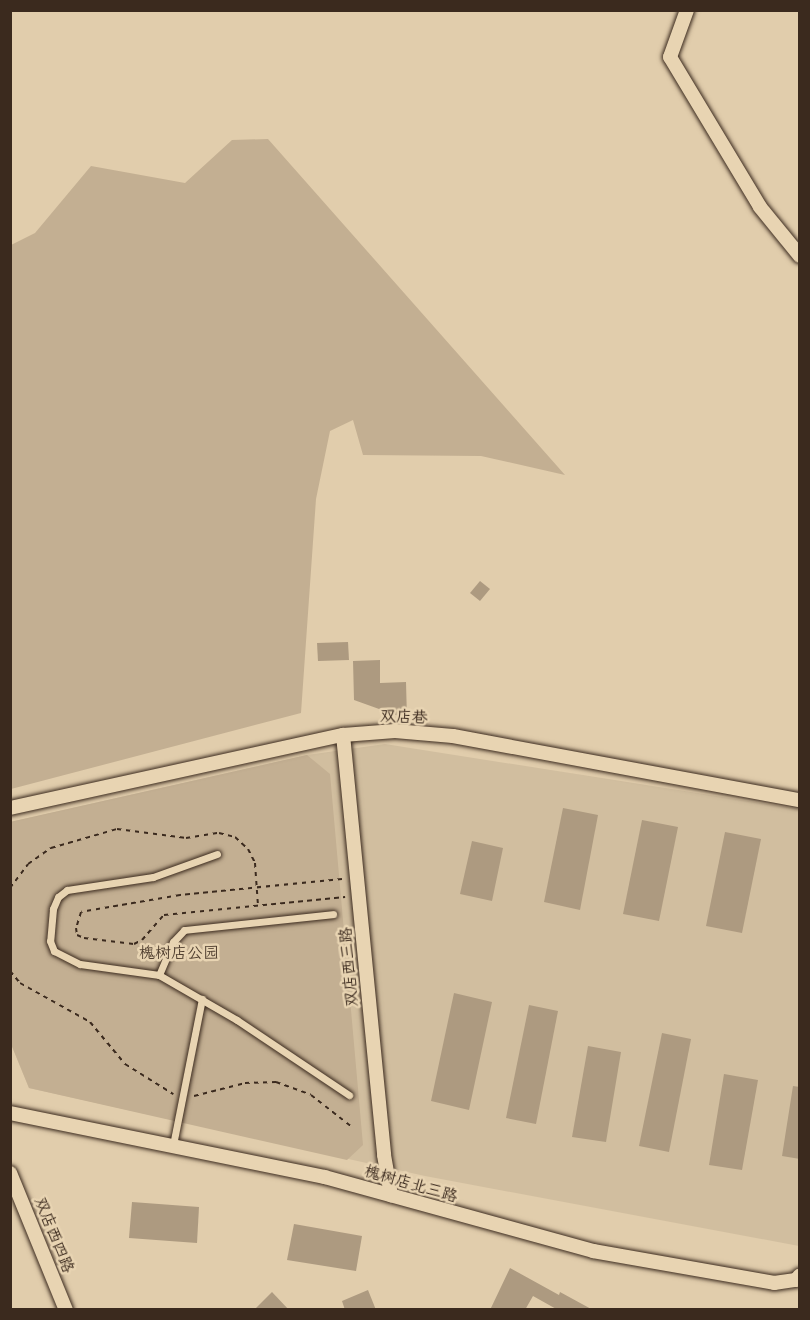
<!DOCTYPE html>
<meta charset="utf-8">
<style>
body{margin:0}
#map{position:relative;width:810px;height:1320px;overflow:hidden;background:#e1cdac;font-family:"Shantell Sans","LXGW WenKai TC",sans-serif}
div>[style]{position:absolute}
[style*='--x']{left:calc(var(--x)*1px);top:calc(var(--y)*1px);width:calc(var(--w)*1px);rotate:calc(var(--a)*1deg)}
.built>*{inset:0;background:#d1be9f}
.green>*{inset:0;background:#c3af92}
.building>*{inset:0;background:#ad9a80}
.path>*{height:2px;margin-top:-1px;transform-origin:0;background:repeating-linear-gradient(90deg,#3b2a1e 0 4.5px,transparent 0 9px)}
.roads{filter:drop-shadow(0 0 2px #3b2a1e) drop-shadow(0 0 2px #3b2a1e)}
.service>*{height:7px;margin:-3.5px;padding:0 3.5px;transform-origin:3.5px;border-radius:3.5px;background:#e8d4b2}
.minor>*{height:14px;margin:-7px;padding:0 7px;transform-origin:7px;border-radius:7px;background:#e8d4b2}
span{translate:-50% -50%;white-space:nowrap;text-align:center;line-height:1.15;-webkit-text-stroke:5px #e8d4b2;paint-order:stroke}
.street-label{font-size:16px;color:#3b2a1e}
.park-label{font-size:16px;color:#4f3e2f}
.frame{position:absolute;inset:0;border:12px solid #3b2a1e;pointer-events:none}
</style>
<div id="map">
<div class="built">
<i style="clip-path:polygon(385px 744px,799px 809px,799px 1246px,425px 1176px,29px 1088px,11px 1044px,10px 822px,307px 755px)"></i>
</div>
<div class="green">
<i style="clip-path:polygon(268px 139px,565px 475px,481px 456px,363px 455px,353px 420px,330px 431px,316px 499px,301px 713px,11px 789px,11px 245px,35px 233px,91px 166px,185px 183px,232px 140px)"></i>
<i style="clip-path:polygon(307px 755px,330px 774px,363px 1145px,347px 1160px,29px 1088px,11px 1044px,10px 822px)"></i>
</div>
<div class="building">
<i style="clip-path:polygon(480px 581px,490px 589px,480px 601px,470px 593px)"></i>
<i style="clip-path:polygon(348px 642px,349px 660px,318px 661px,317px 643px)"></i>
<i style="clip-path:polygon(380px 660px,380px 683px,406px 682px,407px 719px,354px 700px,353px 661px)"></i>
<i style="clip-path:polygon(563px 808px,598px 815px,580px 910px,544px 902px)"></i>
<i style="clip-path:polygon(642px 820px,678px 827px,659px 921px,623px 914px)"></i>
<i style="clip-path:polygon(725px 832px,761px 839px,742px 933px,706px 926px)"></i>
<i style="clip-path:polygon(472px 841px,503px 848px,492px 901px,460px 894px)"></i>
<i style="clip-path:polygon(454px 993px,492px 1002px,469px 1110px,431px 1101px)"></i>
<i style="clip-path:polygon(529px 1005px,558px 1011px,536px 1124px,506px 1118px)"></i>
<i style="clip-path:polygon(662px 1033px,691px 1039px,669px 1152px,639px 1146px)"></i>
<i style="clip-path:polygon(588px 1046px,621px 1052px,606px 1142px,572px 1137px)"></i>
<i style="clip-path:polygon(724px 1074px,758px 1080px,742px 1170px,709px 1165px)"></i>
<i style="clip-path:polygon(793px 1086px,800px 1087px,800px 1159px,782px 1156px)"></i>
<i style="clip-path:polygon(132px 1202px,199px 1207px,197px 1243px,129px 1238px)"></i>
<i style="clip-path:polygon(294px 1224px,362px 1236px,356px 1271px,287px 1260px)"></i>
<i style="clip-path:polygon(510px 1268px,559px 1295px,560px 1292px,593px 1310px,558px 1310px,533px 1296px,525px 1310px,490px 1310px)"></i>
<i style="clip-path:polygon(368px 1290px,376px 1310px,345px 1310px,342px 1301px)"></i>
<i style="clip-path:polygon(272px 1292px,289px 1310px,254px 1310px)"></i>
</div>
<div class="path">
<i style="--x:342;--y:879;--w:163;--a:174.4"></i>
<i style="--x:180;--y:895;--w:100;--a:170.3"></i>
<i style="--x:81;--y:912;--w:17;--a:107"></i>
<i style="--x:76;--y:928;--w:7;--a:82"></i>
<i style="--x:77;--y:935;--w:8;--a:23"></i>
<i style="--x:84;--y:938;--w:50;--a:6.8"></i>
<i style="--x:134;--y:944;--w:9;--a:-27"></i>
<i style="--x:142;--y:940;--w:33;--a:-49"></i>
<i style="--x:164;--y:915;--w:182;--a:-5.7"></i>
<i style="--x:10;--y:888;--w:30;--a:-53"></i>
<i style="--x:28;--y:864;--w:28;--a:-35"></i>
<i style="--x:51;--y:848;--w:69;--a:-16.1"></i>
<i style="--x:117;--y:829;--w:70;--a:7.4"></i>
<i style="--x:186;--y:838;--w:33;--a:-9"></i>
<i style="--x:219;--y:833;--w:16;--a:14"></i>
<i style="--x:235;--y:837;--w:18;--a:43"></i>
<i style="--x:248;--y:849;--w:16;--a:63"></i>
<i style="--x:255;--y:863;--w:43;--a:86"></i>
<i style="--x:10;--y:971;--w:16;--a:50"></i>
<i style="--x:20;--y:983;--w:80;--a:29.1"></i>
<i style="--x:90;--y:1022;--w:55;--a:50.2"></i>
<i style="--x:125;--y:1064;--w:57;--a:32"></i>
<i style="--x:194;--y:1096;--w:53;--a:-14.3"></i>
<i style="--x:245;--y:1083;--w:31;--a:-2"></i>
<i style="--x:276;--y:1082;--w:37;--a:20"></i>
<i style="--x:311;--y:1095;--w:52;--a:38"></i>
</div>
<div class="roads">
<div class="service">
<i style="--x:217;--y:854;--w:68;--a:160.2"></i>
<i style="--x:153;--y:877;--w:87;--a:171.4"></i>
<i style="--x:67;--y:890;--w:11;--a:142"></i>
<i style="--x:58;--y:897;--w:13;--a:113"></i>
<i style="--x:53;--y:909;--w:32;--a:95"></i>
<i style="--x:50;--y:941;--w:11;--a:68"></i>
<i style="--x:54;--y:951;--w:29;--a:27"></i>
<i style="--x:80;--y:964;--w:80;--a:7.9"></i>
<i style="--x:159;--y:975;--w:90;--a:30"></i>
<i style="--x:237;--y:1020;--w:135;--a:33.8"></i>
<i style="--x:159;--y:975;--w:36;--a:-67"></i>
<i style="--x:173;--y:942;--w:16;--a:-47"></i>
<i style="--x:184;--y:930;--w:150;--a:-6.1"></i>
<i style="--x:173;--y:1145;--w:149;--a:-78.8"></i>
</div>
<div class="minor">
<i style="--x:687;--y:10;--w:50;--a:109.9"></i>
<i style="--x:670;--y:57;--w:175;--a:59"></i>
<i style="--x:760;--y:207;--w:63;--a:50.8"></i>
<i style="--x:343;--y:735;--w:422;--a:84.4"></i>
<i style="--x:384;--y:1155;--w:41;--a:80.1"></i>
<i style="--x:10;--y:808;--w:341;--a:-12.4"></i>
<i style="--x:343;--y:735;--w:52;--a:-4.4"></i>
<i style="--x:395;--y:731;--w:58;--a:4.9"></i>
<i style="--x:453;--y:736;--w:353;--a:10.5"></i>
<i style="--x:10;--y:1113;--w:321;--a:11.5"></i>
<i style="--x:325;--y:1177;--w:278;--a:15.4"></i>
<i style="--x:593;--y:1251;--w:184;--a:10"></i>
<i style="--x:774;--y:1283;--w:22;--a:-8"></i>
<i style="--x:796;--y:1280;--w:6;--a:-51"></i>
<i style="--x:10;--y:1173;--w:148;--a:67.8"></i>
</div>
</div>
<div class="street-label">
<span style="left:404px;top:717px;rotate:2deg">双店巷</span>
<span style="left:349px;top:967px;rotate:-95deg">双店西三路</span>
<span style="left:411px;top:1184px;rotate:16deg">槐树店北三路</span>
<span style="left:54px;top:1235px;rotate:68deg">双店西四路</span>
</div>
<div class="park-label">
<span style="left:179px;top:953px">槐树店公园</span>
</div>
<div class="frame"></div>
</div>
